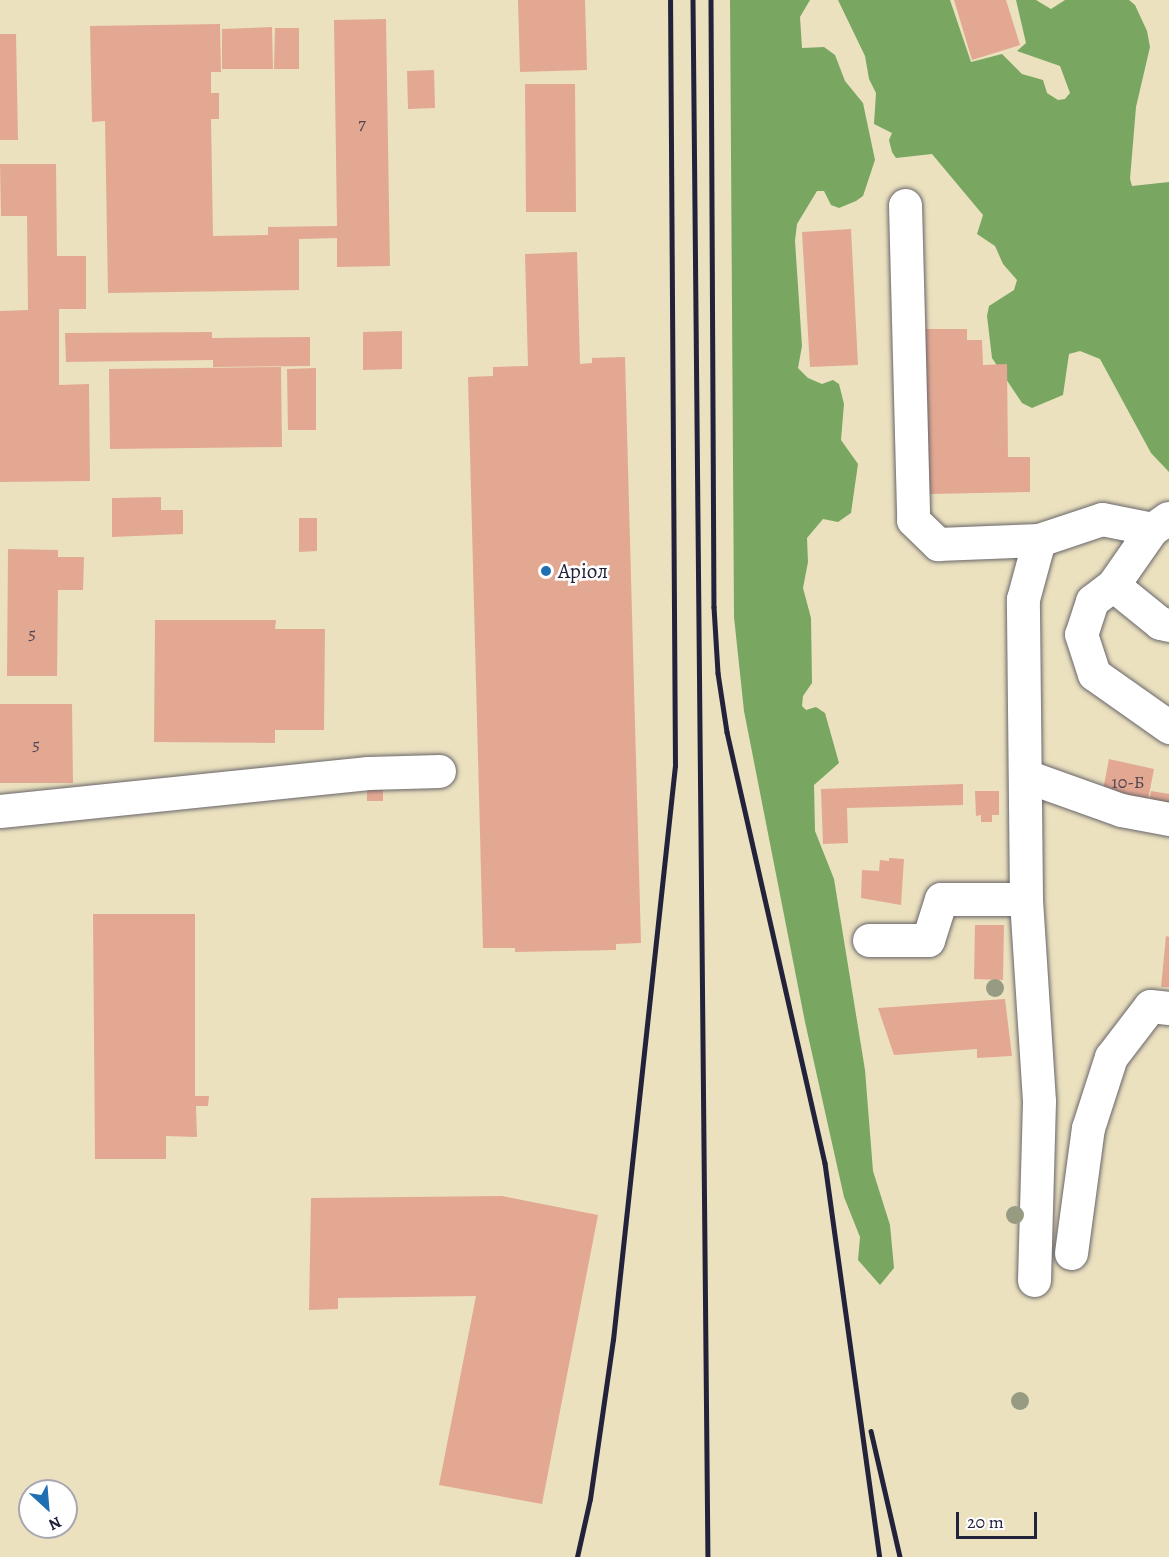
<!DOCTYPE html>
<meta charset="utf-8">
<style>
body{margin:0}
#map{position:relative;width:1169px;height:1557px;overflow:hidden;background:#ebe1bf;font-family:Alegreya,serif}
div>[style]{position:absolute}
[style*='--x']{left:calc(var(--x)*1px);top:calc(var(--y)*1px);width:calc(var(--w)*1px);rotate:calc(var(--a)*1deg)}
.forest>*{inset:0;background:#79a761}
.building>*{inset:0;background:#e3a892}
.roads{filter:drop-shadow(0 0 2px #686569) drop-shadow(0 0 2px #686569)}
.minor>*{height:33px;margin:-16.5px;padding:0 16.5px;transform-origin:16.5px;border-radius:16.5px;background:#fff}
.rail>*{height:4.5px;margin:-2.25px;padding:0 2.25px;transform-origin:2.25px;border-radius:2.25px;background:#22223b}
.trees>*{width:18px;height:18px;margin:-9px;border-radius:50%;background:#969b81}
.dots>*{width:16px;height:16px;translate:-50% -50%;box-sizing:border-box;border:3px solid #fff;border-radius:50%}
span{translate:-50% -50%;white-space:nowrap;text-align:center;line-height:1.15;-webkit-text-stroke:5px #fff;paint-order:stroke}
.number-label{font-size:18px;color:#524451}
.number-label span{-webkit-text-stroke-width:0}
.poi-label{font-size:21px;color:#22223b}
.left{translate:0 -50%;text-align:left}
.north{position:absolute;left:18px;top:1479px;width:60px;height:60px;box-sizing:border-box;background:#fff;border:2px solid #a7a7b1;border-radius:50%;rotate:154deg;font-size:16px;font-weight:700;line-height:24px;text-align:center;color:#22223b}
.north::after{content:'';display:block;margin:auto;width:21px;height:27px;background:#1f6fb2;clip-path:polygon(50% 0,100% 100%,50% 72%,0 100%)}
.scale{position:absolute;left:956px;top:1512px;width:81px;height:27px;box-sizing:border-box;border:3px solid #22223b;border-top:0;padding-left:8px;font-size:18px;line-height:21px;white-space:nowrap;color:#22223b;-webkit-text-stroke:4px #fff;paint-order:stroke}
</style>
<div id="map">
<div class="forest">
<i style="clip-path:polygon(730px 0,810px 0,800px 17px,802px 48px,824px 47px,835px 55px,845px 81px,863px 103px,875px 160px,863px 196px,856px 201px,839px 208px,831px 205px,824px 191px,817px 191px,797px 224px,795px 241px,802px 346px,798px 368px,808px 378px,822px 384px,833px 380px,839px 384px,844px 404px,841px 440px,858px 464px,851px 513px,838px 522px,823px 519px,807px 538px,808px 562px,803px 588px,811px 618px,812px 683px,803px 696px,802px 706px,806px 710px,816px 707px,825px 713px,839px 763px,814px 785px,815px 831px,834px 879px,865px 1070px,873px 1171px,890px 1225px,894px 1268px,880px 1285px,858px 1260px,860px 1237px,844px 1197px,805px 1022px,744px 711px,734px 617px)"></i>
<i style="clip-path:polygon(838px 0,950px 0,971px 62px,1002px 54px,1022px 74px,1043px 80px,1047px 93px,1058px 100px,1065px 99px,1070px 93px,1060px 66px,1017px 51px,1026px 43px,1016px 0,1036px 0,1051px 9px,1065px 0,1129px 0,1135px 5px,1147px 31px,1150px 47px,1136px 107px,1130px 179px,1132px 186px,1169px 182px,1169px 472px,1151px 453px,1100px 359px,1080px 351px,1069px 354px,1063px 395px,1032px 408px,1022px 403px,992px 358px,987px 316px,989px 306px,1014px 290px,1017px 280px,1003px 264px,995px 246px,977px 234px,983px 215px,932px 154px,896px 158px,892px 152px,889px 140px,892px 133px,874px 124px,876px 93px,869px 79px,865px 56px)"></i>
</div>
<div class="building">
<i style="clip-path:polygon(518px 0,585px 0,587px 70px,520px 72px)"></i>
<i style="clip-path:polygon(954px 0,1006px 0,1020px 45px,972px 60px)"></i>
<i style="clip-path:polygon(386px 19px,390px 266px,337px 267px,337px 238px,299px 239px,299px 290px,108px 293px,105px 121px,92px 122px,90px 26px,220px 24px,221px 72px,211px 72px,211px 93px,219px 93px,219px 119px,211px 119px,213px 236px,268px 235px,268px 227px,337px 226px,334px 20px)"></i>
<i style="clip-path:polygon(272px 27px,273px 69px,222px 69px,222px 29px)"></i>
<i style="clip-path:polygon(275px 28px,299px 28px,299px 69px,274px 69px)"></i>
<i style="clip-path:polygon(0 34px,16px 34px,18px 140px,0 140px)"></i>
<i style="clip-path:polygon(434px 70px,435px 108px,408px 109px,407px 71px)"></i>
<i style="clip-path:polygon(525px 84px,575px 84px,576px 212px,526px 212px)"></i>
<i style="clip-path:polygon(0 164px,56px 164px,57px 256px,86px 256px,86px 309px,59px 309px,59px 385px,89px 384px,90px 481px,0 482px,0 311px,28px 310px,27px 216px,1px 216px)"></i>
<i style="clip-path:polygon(851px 229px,858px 365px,810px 367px,802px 232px)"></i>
<i style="clip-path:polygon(577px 252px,580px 364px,592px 363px,592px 358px,625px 357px,641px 943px,616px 944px,616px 950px,515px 952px,515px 948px,483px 948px,468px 377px,493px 376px,493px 367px,528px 366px,525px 254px)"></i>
<i style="clip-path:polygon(925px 329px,967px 329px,967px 340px,982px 340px,983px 365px,1007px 364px,1008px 457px,1030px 457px,1030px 492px,929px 494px)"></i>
<i style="clip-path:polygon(402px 331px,402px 369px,363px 370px,363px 332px)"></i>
<i style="clip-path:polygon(212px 332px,212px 338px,310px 337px,310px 366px,213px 367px,213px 360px,66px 362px,65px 333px)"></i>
<i style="clip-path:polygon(281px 367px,282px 447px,110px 449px,109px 369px)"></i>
<i style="clip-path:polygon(316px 368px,316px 430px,288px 430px,287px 369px)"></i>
<i style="clip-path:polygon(161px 497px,161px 510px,183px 510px,183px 534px,112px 537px,112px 498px)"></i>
<i style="clip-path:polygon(299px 518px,317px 518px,317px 551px,299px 552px)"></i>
<i style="clip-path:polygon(8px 549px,58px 550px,58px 557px,84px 557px,83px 590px,58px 590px,57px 676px,7px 676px)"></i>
<i style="clip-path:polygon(155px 620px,276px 620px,275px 629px,325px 629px,324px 730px,275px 730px,275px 743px,154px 742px)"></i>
<i style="clip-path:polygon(0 704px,72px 704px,73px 783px,0 783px)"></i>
<i style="clip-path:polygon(1109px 759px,1154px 769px,1147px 805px,1102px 795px)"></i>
<i style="clip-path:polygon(367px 782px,383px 782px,383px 801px,367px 801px)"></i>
<i style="clip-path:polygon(963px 784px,963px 805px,847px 808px,848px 843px,823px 844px,821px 789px)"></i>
<i style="clip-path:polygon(975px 791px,999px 791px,999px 815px,992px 815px,992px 822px,981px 822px,981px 815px,976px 816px)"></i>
<i style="clip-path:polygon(1151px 791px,1169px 794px,1169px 806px,1149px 803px)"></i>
<i style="clip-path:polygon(889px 858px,904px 859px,901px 905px,861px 898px,862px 870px,879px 871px,880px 860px,889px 861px)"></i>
<i style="clip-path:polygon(93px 914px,195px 914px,195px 1096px,209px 1096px,208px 1106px,196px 1106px,197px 1137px,166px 1136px,166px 1159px,95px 1159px)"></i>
<i style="clip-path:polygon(975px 925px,1004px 925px,1003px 980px,974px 979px)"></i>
<i style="clip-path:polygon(1166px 936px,1169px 937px,1169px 987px,1161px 987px)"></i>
<i style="clip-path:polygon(1005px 999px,1012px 1056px,977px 1058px,977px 1049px,894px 1055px,878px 1008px)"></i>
<i style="clip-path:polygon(502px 1196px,598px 1215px,542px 1504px,439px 1485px,476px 1296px,338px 1298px,338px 1309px,309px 1310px,311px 1198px)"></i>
</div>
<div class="roads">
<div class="minor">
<i style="--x:905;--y:205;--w:315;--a:88.5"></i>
<i style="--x:913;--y:520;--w:35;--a:44"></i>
<i style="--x:938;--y:544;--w:101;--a:-2.3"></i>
<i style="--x:1168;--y:518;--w:19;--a:145"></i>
<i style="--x:1152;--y:529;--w:68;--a:124.9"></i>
<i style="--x:1113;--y:585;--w:26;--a:143"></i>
<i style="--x:1092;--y:601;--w:35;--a:108"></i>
<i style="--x:1081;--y:634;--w:42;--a:72"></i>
<i style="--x:1094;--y:674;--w:92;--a:35.2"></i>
<i style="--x:1113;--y:585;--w:60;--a:39"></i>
<i style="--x:1160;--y:623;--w:9;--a:13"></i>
<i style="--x:1026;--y:776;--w:101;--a:19.7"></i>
<i style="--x:1121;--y:810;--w:49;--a:10.6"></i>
<i style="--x:0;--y:811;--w:370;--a:-5.9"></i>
<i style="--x:368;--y:773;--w:71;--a:-1.6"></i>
<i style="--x:869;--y:940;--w:59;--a:0"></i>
<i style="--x:928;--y:940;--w:43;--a:-72.4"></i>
<i style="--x:941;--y:899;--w:85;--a:0"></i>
<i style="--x:1071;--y:1253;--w:126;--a:-82.3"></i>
<i style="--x:1088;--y:1128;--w:75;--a:-72.1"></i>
<i style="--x:1111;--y:1057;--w:64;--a:-52.6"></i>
<i style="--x:1150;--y:1006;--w:19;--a:6"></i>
<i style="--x:1034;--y:1280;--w:179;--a:-88.4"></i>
<i style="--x:1039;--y:1101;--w:202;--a:-93.7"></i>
<i style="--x:1026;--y:899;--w:300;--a:-90.6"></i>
<i style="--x:1023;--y:599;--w:61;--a:-74.8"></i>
<i style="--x:1039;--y:540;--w:66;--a:-18.4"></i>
<i style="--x:1102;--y:519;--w:51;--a:11.3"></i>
</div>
</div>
<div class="rail">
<i style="--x:693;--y:0;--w:1557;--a:89.45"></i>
<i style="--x:711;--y:0;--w:607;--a:89.72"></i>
<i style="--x:714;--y:607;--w:66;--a:86.5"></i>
<i style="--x:718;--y:673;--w:60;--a:81.3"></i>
<i style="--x:727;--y:732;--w:442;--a:77.2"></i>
<i style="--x:825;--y:1163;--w:398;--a:82.1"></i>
<i style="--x:871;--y:1431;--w:129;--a:77"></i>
<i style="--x:577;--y:1557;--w:59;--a:-77.4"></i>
<i style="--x:590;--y:1499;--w:161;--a:-81.8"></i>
<i style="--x:613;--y:1340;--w:577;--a:-83.84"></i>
<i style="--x:675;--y:766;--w:766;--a:-90.37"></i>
</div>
<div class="trees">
<i style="left:995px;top:988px"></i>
<i style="left:1015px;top:1215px"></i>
<i style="left:1020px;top:1401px"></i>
</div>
<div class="dots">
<i style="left:546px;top:571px;background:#1f6fb2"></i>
</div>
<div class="number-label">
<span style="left:362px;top:123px">7</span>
<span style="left:32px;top:633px">5</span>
<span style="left:36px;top:744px">5</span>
<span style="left:1128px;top:782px">10-Б</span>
</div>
<div class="poi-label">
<span class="left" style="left:558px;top:571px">Аріол</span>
</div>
<div class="north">N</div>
<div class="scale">20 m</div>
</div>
